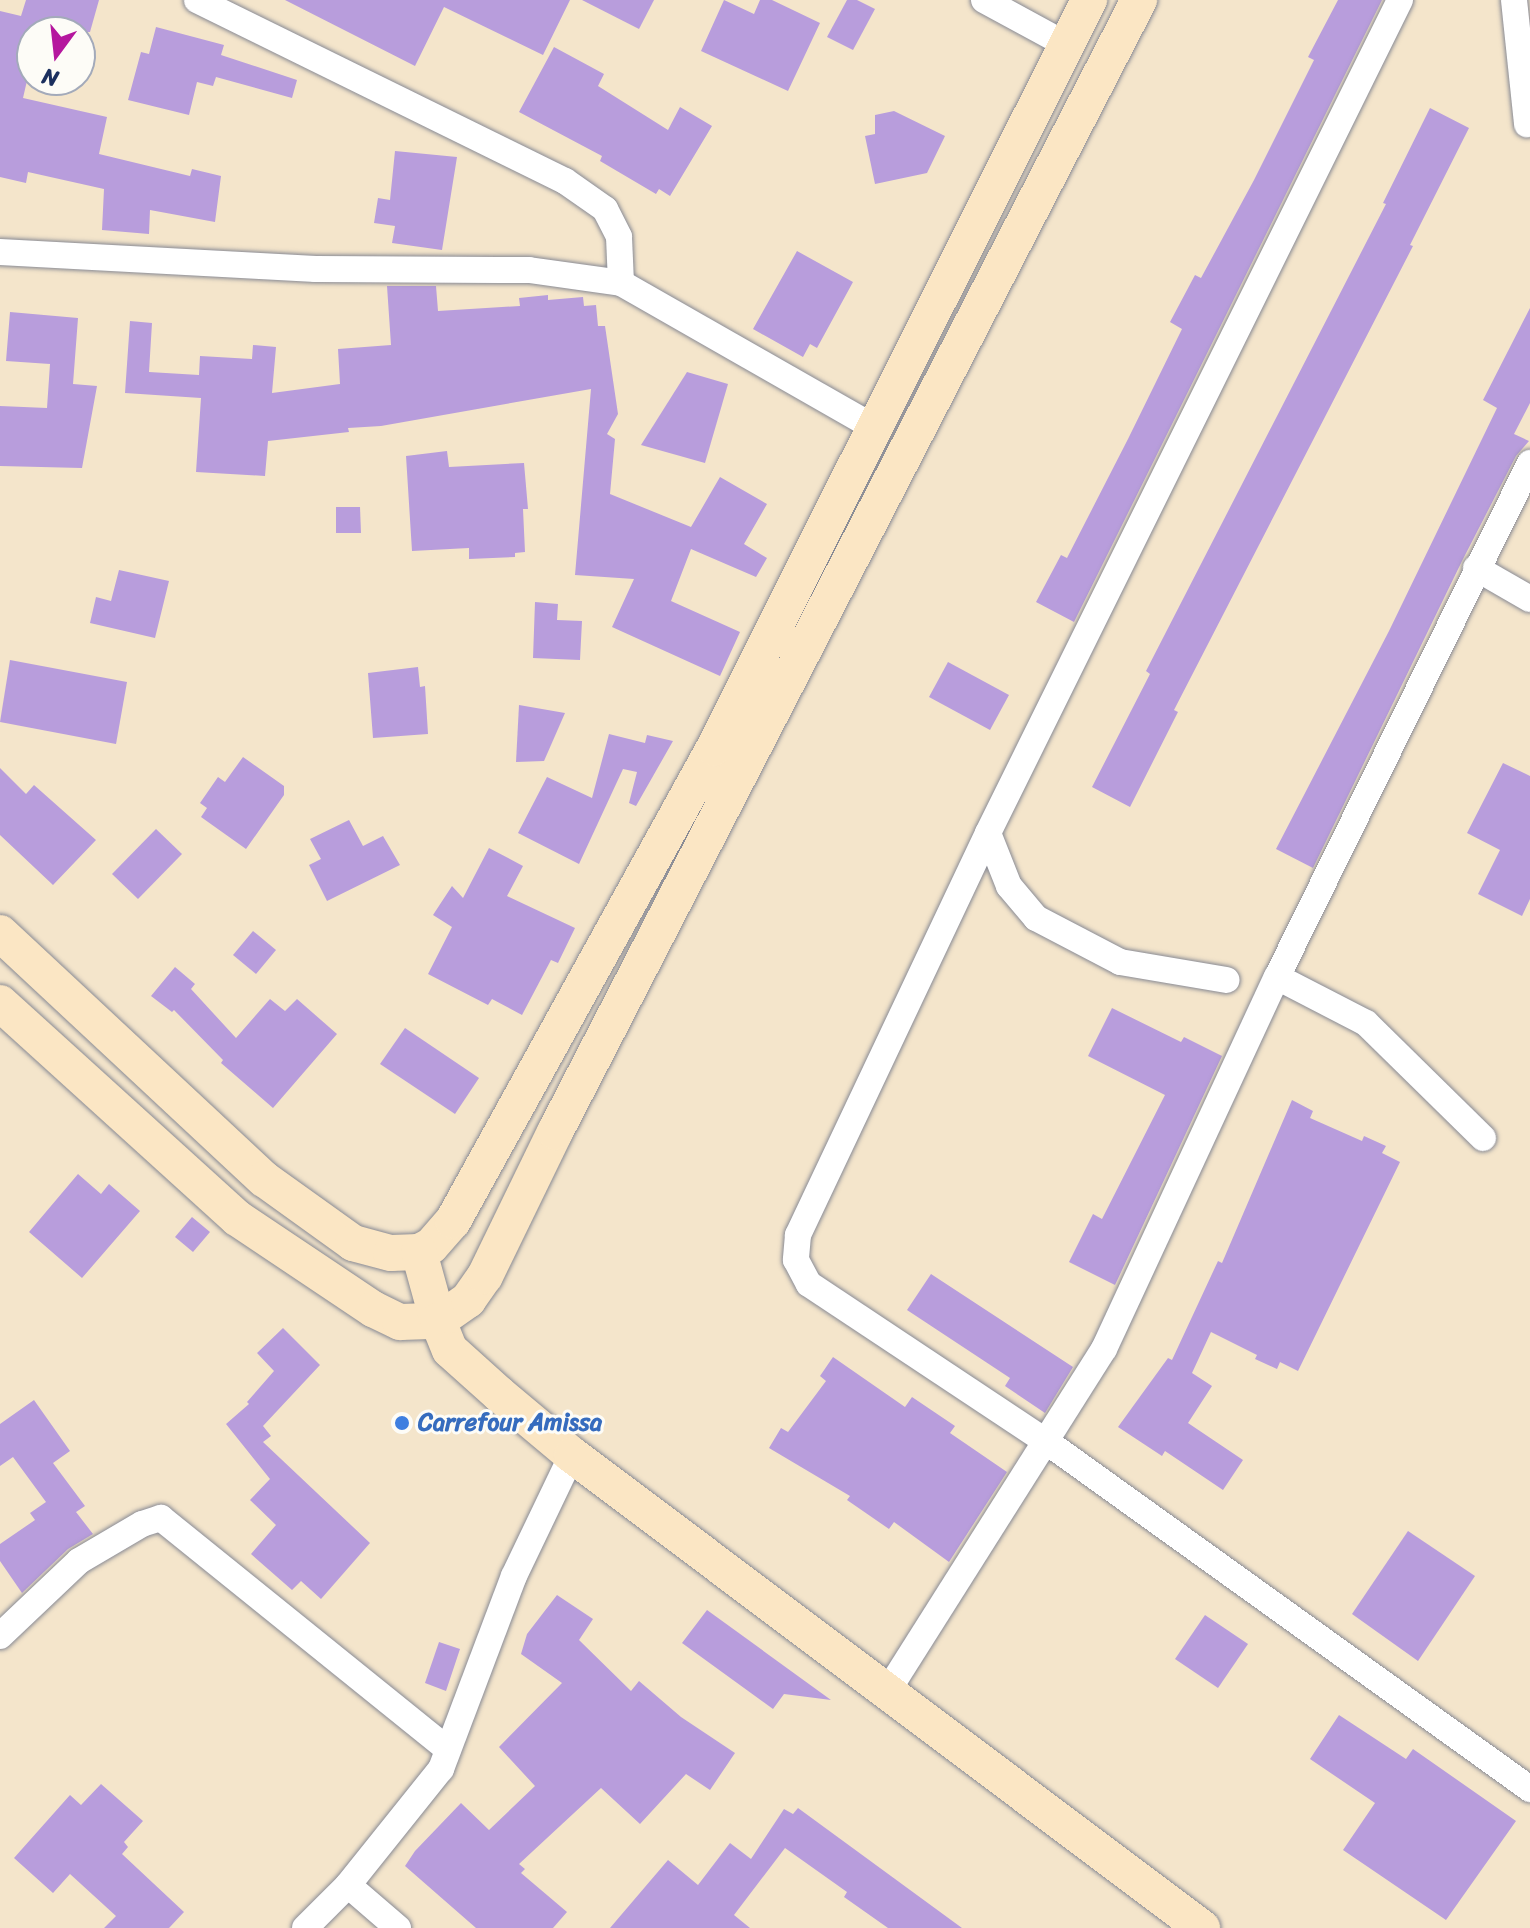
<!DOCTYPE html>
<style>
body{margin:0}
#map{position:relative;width:1530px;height:1928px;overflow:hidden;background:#f4e5cb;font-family:Sriracha,sans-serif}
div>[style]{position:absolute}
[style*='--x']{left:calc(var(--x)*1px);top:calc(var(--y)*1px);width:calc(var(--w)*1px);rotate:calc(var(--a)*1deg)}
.building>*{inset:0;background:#b89ddc}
.roads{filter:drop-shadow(0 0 2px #888a94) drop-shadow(0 0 2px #888a94)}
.street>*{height:26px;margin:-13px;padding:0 13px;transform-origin:13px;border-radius:13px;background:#fff}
.secondary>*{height:36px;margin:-18px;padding:0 18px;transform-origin:18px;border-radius:18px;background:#fbe6c4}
.dots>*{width:22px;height:22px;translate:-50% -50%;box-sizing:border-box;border:4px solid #fdfcf7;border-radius:50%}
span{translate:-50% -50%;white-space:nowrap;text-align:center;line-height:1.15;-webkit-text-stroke:6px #fdfcf7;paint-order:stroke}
.shop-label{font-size:24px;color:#366cbe;font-weight:700}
.left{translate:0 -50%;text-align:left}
.north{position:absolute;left:16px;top:16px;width:80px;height:80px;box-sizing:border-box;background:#fdfcf7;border:2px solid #a3aaba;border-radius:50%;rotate:195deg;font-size:22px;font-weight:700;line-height:32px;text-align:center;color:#1b2f5e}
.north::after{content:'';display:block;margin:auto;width:28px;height:36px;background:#b5179e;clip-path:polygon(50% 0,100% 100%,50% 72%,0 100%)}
</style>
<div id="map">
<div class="building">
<i style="clip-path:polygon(26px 0,99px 0,90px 32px,32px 32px,32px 59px,23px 98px,107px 117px,99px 154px,190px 176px,192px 169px,221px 176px,215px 222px,150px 210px,149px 234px,102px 230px,104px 189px,28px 172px,26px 183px,0 177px,0 11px,21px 16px)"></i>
<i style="clip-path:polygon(285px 0,570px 0,543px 55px,444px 7px,415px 66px)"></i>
<i style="clip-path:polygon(582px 0,654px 0,639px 29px)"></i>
<i style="clip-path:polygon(724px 0,754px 14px,760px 0,772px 0,820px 23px,788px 91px,701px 51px)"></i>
<i style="clip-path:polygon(847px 0,857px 0,875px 9px,853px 50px,827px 37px)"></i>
<i style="clip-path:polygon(1338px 0,1382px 0,1074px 622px,1036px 602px,1061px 555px,1067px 558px,1128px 439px,1182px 329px,1170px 322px,1195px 275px,1201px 278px,1254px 180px,1314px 60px,1308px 57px)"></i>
<i style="clip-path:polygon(156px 27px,224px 45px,221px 55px,297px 80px,292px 98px,216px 77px,213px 86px,197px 82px,189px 115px,128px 100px,141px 52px,149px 54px)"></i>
<i style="clip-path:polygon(554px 47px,604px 74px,598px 86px,668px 130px,680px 107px,712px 126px,670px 196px,659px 189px,656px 194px,600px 161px,602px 156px,519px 112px)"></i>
<i style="clip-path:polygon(1430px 108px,1469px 128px,1410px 245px,1413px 246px,1174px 710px,1178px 712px,1130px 807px,1092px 787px,1150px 674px,1146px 671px,1386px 204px,1383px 203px)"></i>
<i style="clip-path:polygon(894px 111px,945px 136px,927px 173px,875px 184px,865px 136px,875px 134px,875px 115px)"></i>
<i style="clip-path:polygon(395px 151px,457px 157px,442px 250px,392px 243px,395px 226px,374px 223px,378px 198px,390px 200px)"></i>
<i style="clip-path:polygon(797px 251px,853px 282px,817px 348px,810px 344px,803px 357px,753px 329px)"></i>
<i style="clip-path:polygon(387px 286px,436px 286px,438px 311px,520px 306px,519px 298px,548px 295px,548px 300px,583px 297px,584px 306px,596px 305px,598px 326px,605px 326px,618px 414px,607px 434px,615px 439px,610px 494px,691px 527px,720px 477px,767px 504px,744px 544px,767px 558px,756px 577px,691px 549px,671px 601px,740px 632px,720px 676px,612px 627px,634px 579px,575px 575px,591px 389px,381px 426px,348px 428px,349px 432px,268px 441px,265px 476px,196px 472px,201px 398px,125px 393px,130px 321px,152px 323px,149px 372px,199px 375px,200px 356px,252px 359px,253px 345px,276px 347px,272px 393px,340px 384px,338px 349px,391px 345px)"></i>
<i style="clip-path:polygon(1530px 308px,1530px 403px,1514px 434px,1529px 441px,1516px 456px,1462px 561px,1313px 868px,1276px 849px,1389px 631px,1497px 408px,1483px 400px)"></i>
<i style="clip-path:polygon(10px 312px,78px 318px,73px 384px,97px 386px,82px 468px,0 466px,0 406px,47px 408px,50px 364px,6px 361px)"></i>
<i style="clip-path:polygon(687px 372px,728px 384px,705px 463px,641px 445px)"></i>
<i style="clip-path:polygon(447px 451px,449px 467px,524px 463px,528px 509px,523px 509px,525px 552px,515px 553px,515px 557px,469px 559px,469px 548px,412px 551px,406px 456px)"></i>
<i style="clip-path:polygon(336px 507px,360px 507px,361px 533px,336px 533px)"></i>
<i style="clip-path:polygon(119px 570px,169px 581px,155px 638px,90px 623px,96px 597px,111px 601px)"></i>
<i style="clip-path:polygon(535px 602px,558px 604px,557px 620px,582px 621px,580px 660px,533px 658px)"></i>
<i style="clip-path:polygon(10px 660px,127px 682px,116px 744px,0 722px)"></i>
<i style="clip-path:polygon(948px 662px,1009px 695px,990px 730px,929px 697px)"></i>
<i style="clip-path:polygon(418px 667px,420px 687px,425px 686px,428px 734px,373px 738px,368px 673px)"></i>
<i style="clip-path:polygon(519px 705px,565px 713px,544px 761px,516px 762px)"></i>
<i style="clip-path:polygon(609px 734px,645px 743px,647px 735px,673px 741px,636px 806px,629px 803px,637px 772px,623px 769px,579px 864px,518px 833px,547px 777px,592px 798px)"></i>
<i style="clip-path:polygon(243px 757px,284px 786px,284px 795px,246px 849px,201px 817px,207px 808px,200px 803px,218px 777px,225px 782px)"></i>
<i style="clip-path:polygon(1503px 763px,1530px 776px,1530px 899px,1522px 916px,1478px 894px,1500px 850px,1467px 833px)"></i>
<i style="clip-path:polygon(0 768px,26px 794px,34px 785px,96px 840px,53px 885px,0 835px)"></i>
<i style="clip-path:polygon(349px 820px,363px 846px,383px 836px,400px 865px,327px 901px,309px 865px,321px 859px,310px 839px)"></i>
<i style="clip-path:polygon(156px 829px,182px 854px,138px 899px,112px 874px)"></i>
<i style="clip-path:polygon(489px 848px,523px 866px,507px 896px,575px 928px,558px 963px,551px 960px,522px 1015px,492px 999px,488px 1005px,428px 974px,452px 927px,433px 915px,452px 886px,463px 898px)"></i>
<i style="clip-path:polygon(253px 931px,276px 950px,256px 974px,233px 955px)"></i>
<i style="clip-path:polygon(175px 967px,195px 984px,191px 989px,236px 1038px,270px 999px,285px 1011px,297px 999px,337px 1034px,273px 1108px,221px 1063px,223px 1060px,174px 1010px,172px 1012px,151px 996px)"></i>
<i style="clip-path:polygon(1112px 1008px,1181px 1042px,1184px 1037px,1222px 1056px,1115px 1285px,1069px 1262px,1093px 1214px,1102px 1219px,1165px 1095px,1088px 1056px)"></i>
<i style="clip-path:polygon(405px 1028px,479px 1078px,455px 1114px,380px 1064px)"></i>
<i style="clip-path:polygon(1292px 1100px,1313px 1111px,1310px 1118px,1362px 1141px,1364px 1136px,1386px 1146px,1382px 1153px,1400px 1162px,1298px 1371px,1280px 1362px,1277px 1369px,1255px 1359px,1257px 1355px,1211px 1332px,1192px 1373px,1212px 1386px,1188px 1423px,1243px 1460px,1223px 1490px,1165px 1451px,1162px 1456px,1118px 1427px,1168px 1358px,1172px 1360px,1218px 1261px,1222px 1263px)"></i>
<i style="clip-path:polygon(78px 1174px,101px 1194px,109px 1184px,140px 1211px,82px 1278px,29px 1232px)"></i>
<i style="clip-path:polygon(192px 1217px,210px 1232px,193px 1252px,175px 1237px)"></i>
<i style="clip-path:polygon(931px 1274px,1073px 1367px,1045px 1413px,1005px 1386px,1010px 1378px,907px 1310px)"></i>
<i style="clip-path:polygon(283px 1328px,320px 1365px,263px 1426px,271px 1436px,263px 1442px,370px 1543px,321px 1599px,301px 1581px,292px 1590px,251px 1554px,276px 1525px,250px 1500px,270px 1479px,226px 1424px,249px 1404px,247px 1402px,274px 1371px,257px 1353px)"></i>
<i style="clip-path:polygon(833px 1357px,905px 1407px,912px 1397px,955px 1426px,950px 1433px,1007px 1472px,949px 1562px,894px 1522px,889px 1529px,847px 1500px,850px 1496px,769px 1448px,781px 1428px,788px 1432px,826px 1381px,820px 1376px)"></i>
<i style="clip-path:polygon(34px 1400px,70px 1451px,53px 1463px,85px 1506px,76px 1512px,93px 1534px,68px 1549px,22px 1593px,0 1561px,0 1544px,35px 1520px,30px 1513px,46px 1502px,13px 1457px,0 1466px,0 1424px)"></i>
<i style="clip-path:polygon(1408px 1531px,1475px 1576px,1418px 1661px,1352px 1614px)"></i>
<i style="clip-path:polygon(557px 1595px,593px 1619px,579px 1640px,631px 1691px,639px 1681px,681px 1717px,735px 1753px,710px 1790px,686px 1774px,640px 1824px,601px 1788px,519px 1864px,525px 1869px,521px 1873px,567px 1912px,553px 1928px,476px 1928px,405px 1866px,415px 1851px,461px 1803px,489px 1830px,535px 1786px,499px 1747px,562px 1683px,521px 1654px,527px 1634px)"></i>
<i style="clip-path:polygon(707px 1610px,831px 1700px,784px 1694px,773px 1709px,682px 1643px)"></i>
<i style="clip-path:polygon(1205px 1615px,1248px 1644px,1218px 1688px,1175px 1659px)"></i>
<i style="clip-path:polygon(439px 1642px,460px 1649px,446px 1691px,425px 1683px)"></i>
<i style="clip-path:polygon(1339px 1715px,1406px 1759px,1413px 1749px,1516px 1821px,1446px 1920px,1343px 1850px,1375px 1803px,1310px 1759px)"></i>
<i style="clip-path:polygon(101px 1784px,143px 1821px,124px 1842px,128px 1847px,122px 1854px,184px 1912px,169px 1928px,104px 1928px,116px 1916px,70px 1874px,53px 1893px,14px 1858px,70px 1795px,81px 1805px)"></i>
<i style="clip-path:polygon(798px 1808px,962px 1928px,888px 1928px,844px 1897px,847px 1892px,785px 1848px,734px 1915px,750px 1928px,610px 1928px,668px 1860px,698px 1885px,730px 1843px,751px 1859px,784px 1809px,793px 1814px)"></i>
</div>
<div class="roads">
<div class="street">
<i style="--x:197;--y:0;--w:410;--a:26.2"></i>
<i style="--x:565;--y:181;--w:49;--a:35"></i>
<i style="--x:605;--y:209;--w:31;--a:63"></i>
<i style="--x:619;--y:237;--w:46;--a:87.5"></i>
<i style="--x:984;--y:0;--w:94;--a:28.5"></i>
<i style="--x:1400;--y:0;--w:929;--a:116.32"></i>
<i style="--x:988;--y:833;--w:445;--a:115.3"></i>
<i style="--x:798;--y:1235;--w:25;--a:95"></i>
<i style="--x:796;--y:1260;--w:27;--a:62"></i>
<i style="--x:809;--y:1284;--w:286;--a:33.6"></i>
<i style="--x:1047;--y:1442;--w:595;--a:35.69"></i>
<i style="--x:1514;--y:0;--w:125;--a:84"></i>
<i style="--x:0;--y:252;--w:316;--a:3.1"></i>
<i style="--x:316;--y:269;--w:213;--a:0.3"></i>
<i style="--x:529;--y:270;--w:93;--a:8"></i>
<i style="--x:621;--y:283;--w:292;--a:29.7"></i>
<i style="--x:1476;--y:568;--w:62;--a:29.9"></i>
<i style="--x:988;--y:833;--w:57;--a:68.4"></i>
<i style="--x:1009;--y:886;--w:42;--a:49.8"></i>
<i style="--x:1036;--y:918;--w:95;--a:27.6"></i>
<i style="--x:1120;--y:962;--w:108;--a:9.6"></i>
<i style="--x:1277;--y:977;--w:100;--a:27.3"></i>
<i style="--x:1366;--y:1023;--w:164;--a:44.5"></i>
<i style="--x:0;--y:1636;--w:109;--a:-43.5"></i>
<i style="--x:79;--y:1561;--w:73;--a:-30.4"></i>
<i style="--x:142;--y:1524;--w:20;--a:-18"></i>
<i style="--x:161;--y:1518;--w:368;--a:38.9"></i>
<i style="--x:887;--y:1692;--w:406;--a:-57.7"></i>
<i style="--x:1104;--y:1349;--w:410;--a:-65.1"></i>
<i style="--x:1277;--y:977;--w:573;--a:-63.79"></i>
<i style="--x:348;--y:1885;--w:66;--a:40.7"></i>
<i style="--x:305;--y:1928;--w:61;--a:-45"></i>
<i style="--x:348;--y:1885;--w:149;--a:-51.3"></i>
<i style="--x:441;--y:1769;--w:206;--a:-69.3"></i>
<i style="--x:514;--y:1576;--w:134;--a:-64.4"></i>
</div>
<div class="secondary">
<i style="--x:0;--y:933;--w:361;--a:43"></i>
<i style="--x:264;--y:1179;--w:110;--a:35.7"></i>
<i style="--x:353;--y:1243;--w:39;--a:15"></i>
<i style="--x:391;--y:1253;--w:28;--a:-2"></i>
<i style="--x:419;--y:1252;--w:13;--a:-27"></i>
<i style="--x:431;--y:1246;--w:33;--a:-49"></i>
<i style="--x:453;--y:1221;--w:540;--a:-61.11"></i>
<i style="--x:714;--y:748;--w:837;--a:-63.37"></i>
<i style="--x:0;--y:1003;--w:320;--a:42.2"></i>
<i style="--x:237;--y:1218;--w:164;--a:33.8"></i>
<i style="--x:373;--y:1309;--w:30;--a:26"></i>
<i style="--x:400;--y:1322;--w:38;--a:-2"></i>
<i style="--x:438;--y:1321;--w:37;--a:-35"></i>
<i style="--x:468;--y:1300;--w:29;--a:-55"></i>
<i style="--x:485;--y:1276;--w:160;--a:-64.1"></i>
<i style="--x:555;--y:1132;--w:1274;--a:-62.71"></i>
<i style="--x:419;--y:1252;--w:72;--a:74.6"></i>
<i style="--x:438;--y:1321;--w:31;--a:68"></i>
<i style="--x:450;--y:1350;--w:66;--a:41.9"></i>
<i style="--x:499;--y:1394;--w:95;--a:39.9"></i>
<i style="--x:572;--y:1455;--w:788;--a:36.9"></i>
</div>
</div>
<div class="dots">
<i style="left:402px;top:1423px;background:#3f7fe0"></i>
</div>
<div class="shop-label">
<span class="left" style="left:418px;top:1423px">Carrefour Amissa</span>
</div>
<div class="north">N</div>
</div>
